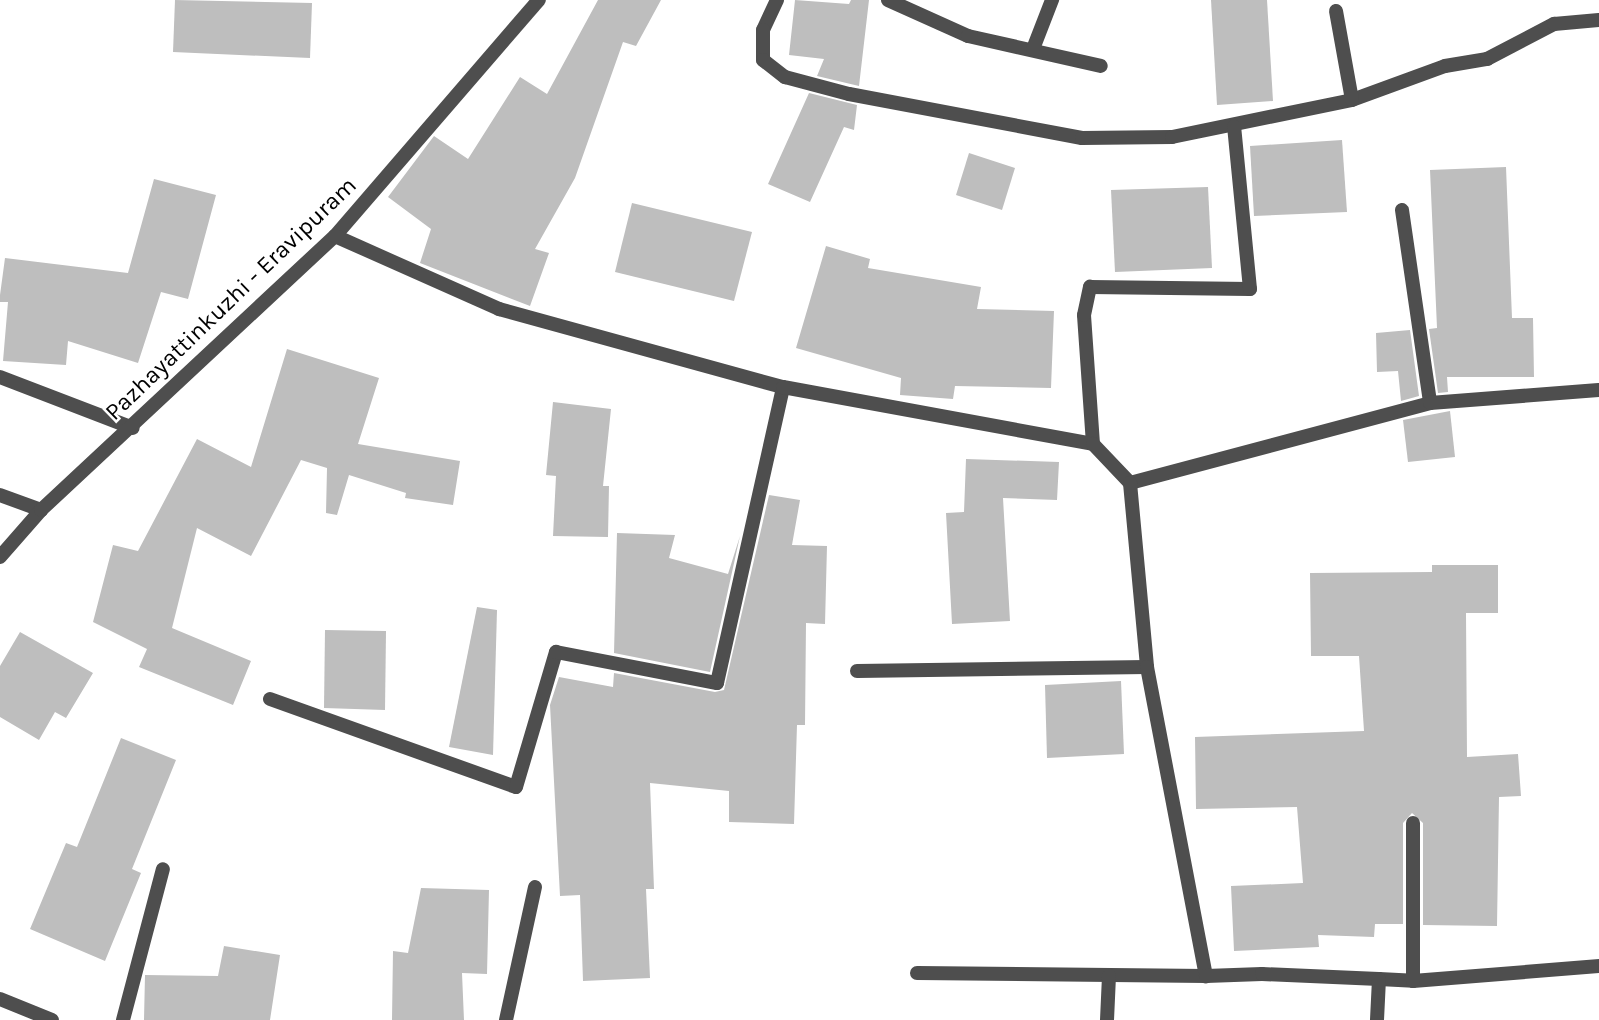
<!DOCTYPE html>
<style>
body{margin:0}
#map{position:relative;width:1599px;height:1020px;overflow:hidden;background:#fff;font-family:Karla,sans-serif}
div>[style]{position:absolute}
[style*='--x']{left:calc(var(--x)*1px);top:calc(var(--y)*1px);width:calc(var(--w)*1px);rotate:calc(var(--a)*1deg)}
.building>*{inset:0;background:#bebebe}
.minor>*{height:14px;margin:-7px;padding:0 7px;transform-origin:7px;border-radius:7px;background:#4e4e4e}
.tertiary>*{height:14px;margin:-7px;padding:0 7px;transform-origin:7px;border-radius:7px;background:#4e4e4e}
span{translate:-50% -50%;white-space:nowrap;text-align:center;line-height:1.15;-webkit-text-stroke:5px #fff;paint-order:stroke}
.street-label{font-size:24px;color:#000}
</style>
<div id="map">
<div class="building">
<i style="clip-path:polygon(175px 0,312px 3px,310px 58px,173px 52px)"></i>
<i style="clip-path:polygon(598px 0,661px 0,636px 46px,623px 42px,575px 178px,535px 249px,549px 253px,530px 306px,420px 263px,431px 229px,388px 197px,434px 136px,468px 159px,520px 77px,547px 94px)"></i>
<i style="clip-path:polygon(795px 0,849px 4px,851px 0,869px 0,859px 86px,817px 76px,824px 59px,789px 55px)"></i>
<i style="clip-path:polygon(1211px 0,1267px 0,1273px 101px,1217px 105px)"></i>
<i style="clip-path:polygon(809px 93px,857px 105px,854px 130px,844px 127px,810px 202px,768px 184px)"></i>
<i style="clip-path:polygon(1342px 140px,1347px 212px,1254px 216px,1250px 146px)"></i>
<i style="clip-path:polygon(969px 153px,1015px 168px,1002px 210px,956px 195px)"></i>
<i style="clip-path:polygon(1506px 167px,1512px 318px,1533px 318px,1534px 377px,1447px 377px,1448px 392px,1438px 393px,1429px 329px,1437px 328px,1430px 170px)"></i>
<i style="clip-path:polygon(154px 179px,216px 195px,188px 299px,161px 292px,138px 363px,68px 341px,66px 365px,3px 361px,8px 302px,0 302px,0 295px,5px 258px,128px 273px)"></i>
<i style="clip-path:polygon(1208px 187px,1212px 268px,1115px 272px,1111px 190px)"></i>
<i style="clip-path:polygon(632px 203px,752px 232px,734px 301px,615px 272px)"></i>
<i style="clip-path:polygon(826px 246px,870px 259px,868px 268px,981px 287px,977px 309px,1054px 311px,1051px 388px,955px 386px,953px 399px,900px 395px,901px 378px,796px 348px)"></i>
<i style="clip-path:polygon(1410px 330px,1419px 396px,1401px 401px,1398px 371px,1377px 372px,1376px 333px)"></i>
<i style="clip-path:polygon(287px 349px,379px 378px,358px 444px,460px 461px,453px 505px,405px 498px,406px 493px,349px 475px,337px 515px,326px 513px,327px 468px,301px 460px,251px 556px,197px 528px,172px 628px,251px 661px,233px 705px,139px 667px,147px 649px,93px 622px,113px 545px,138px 551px,197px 439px,251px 467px)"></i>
<i style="clip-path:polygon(553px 402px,611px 409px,603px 486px,609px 486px,608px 537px,553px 536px,556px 476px,546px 475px)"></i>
<i style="clip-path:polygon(1450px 411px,1455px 457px,1408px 462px,1403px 420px)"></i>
<i style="clip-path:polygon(966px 459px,1059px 462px,1057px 500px,1003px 498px,1010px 621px,952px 624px,946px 513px,964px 512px)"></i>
<i style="clip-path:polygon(769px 495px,800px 500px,792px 545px,827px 546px,825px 624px,806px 623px,805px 725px,797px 725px,794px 824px,729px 822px,729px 791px,650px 783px,654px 889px,646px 889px,650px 978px,583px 981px,580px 895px,560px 896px,550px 705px,559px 677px,613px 687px,614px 673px,715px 692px,724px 690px)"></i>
<i style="clip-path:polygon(617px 533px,675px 535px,669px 558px,728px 574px,740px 536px,710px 672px,614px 653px)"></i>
<i style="clip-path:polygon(1432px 565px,1498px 565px,1498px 613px,1466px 613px,1467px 757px,1518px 754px,1521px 796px,1499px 797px,1497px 926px,1423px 925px,1423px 823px,1412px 813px,1403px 823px,1403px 924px,1375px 924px,1374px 937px,1318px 935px,1319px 947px,1234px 951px,1231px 886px,1303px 883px,1297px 807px,1196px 809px,1195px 737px,1364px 731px,1359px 656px,1311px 656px,1310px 573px,1432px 572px)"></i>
<i style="clip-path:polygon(477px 607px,497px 610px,493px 755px,449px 747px)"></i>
<i style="clip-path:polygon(325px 630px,386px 631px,385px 710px,324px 708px)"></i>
<i style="clip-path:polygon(20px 632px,93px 673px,66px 718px,55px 712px,39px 740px,0 717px,0 666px)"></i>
<i style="clip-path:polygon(1121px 681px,1124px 754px,1047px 758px,1045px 685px)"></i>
<i style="clip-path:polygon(121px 738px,176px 760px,132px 869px,141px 873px,105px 961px,30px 929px,66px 843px,77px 847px)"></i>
<i style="clip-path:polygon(421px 888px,489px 890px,487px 974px,462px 973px,464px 1020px,392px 1020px,393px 951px,408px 953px)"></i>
<i style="clip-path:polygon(224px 946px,280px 955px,270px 1020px,144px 1020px,145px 975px,218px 976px)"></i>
</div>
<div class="minor">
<i style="--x:777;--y:0;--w:33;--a:115"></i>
<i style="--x:763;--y:30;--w:30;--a:90"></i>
<i style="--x:763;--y:60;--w:28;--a:38"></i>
<i style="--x:785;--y:77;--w:66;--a:14.9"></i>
<i style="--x:849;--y:94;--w:237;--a:10.7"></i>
<i style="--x:1082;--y:138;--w:90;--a:-0.6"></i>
<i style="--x:1172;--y:137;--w:184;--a:-11.6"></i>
<i style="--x:1352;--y:100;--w:99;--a:-20.1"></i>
<i style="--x:1445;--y:66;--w:43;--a:-9.5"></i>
<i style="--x:1487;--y:59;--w:76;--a:-27.6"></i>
<i style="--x:1554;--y:24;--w:45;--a:-5.1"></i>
<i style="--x:888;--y:0;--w:88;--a:24.2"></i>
<i style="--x:968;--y:36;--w:136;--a:12.7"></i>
<i style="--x:1336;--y:11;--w:90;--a:79.8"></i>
<i style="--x:1033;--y:49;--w:53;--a:-68.8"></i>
<i style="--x:1402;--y:210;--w:195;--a:81.7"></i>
<i style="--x:0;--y:377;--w:142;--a:21"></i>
<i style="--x:1093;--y:444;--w:129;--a:-94"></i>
<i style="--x:1084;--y:315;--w:29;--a:-78"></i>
<i style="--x:1090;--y:287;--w:160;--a:0.7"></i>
<i style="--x:1250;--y:289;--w:163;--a:-95.6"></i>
<i style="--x:1130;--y:483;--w:310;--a:-14.9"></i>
<i style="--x:1430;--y:403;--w:169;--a:-4.4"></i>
<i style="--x:0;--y:495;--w:44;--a:20.1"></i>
<i style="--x:0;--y:557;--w:62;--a:-48.9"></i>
<i style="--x:41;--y:510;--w:402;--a:-43"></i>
<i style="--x:335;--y:236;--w:312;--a:-49.2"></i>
<i style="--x:857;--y:671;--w:290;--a:-0.8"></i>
<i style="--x:270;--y:699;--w:261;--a:19.7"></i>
<i style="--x:516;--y:787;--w:141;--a:-73.5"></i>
<i style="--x:556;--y:652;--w:164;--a:10.9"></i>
<i style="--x:717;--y:683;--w:303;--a:-77.4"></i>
<i style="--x:917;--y:973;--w:289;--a:0.6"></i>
<i style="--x:1379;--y:979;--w:34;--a:3"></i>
<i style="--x:1413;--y:981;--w:187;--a:-4.6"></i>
<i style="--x:1413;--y:981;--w:158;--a:-90"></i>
<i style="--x:0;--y:999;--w:56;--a:22"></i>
<i style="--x:123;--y:1020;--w:156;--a:-75.2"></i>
<i style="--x:506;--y:1020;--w:136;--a:-77.7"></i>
<i style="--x:1107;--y:1020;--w:44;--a:-87.4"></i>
</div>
<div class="tertiary">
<i style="--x:335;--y:236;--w:180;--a:24"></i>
<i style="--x:499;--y:309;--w:295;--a:15.4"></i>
<i style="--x:783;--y:387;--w:315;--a:10.4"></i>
<i style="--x:1093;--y:444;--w:54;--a:46.5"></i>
<i style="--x:1130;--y:483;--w:185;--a:84.7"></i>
<i style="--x:1147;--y:667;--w:315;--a:79.2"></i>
<i style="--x:1206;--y:976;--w:56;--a:-2"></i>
<i style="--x:1262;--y:974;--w:117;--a:2.4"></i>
<i style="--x:1379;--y:979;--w:41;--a:92.8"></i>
</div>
<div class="street-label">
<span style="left:231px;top:299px;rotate:-44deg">Pazhayattinkuzhi - Eravipuram</span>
</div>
</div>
